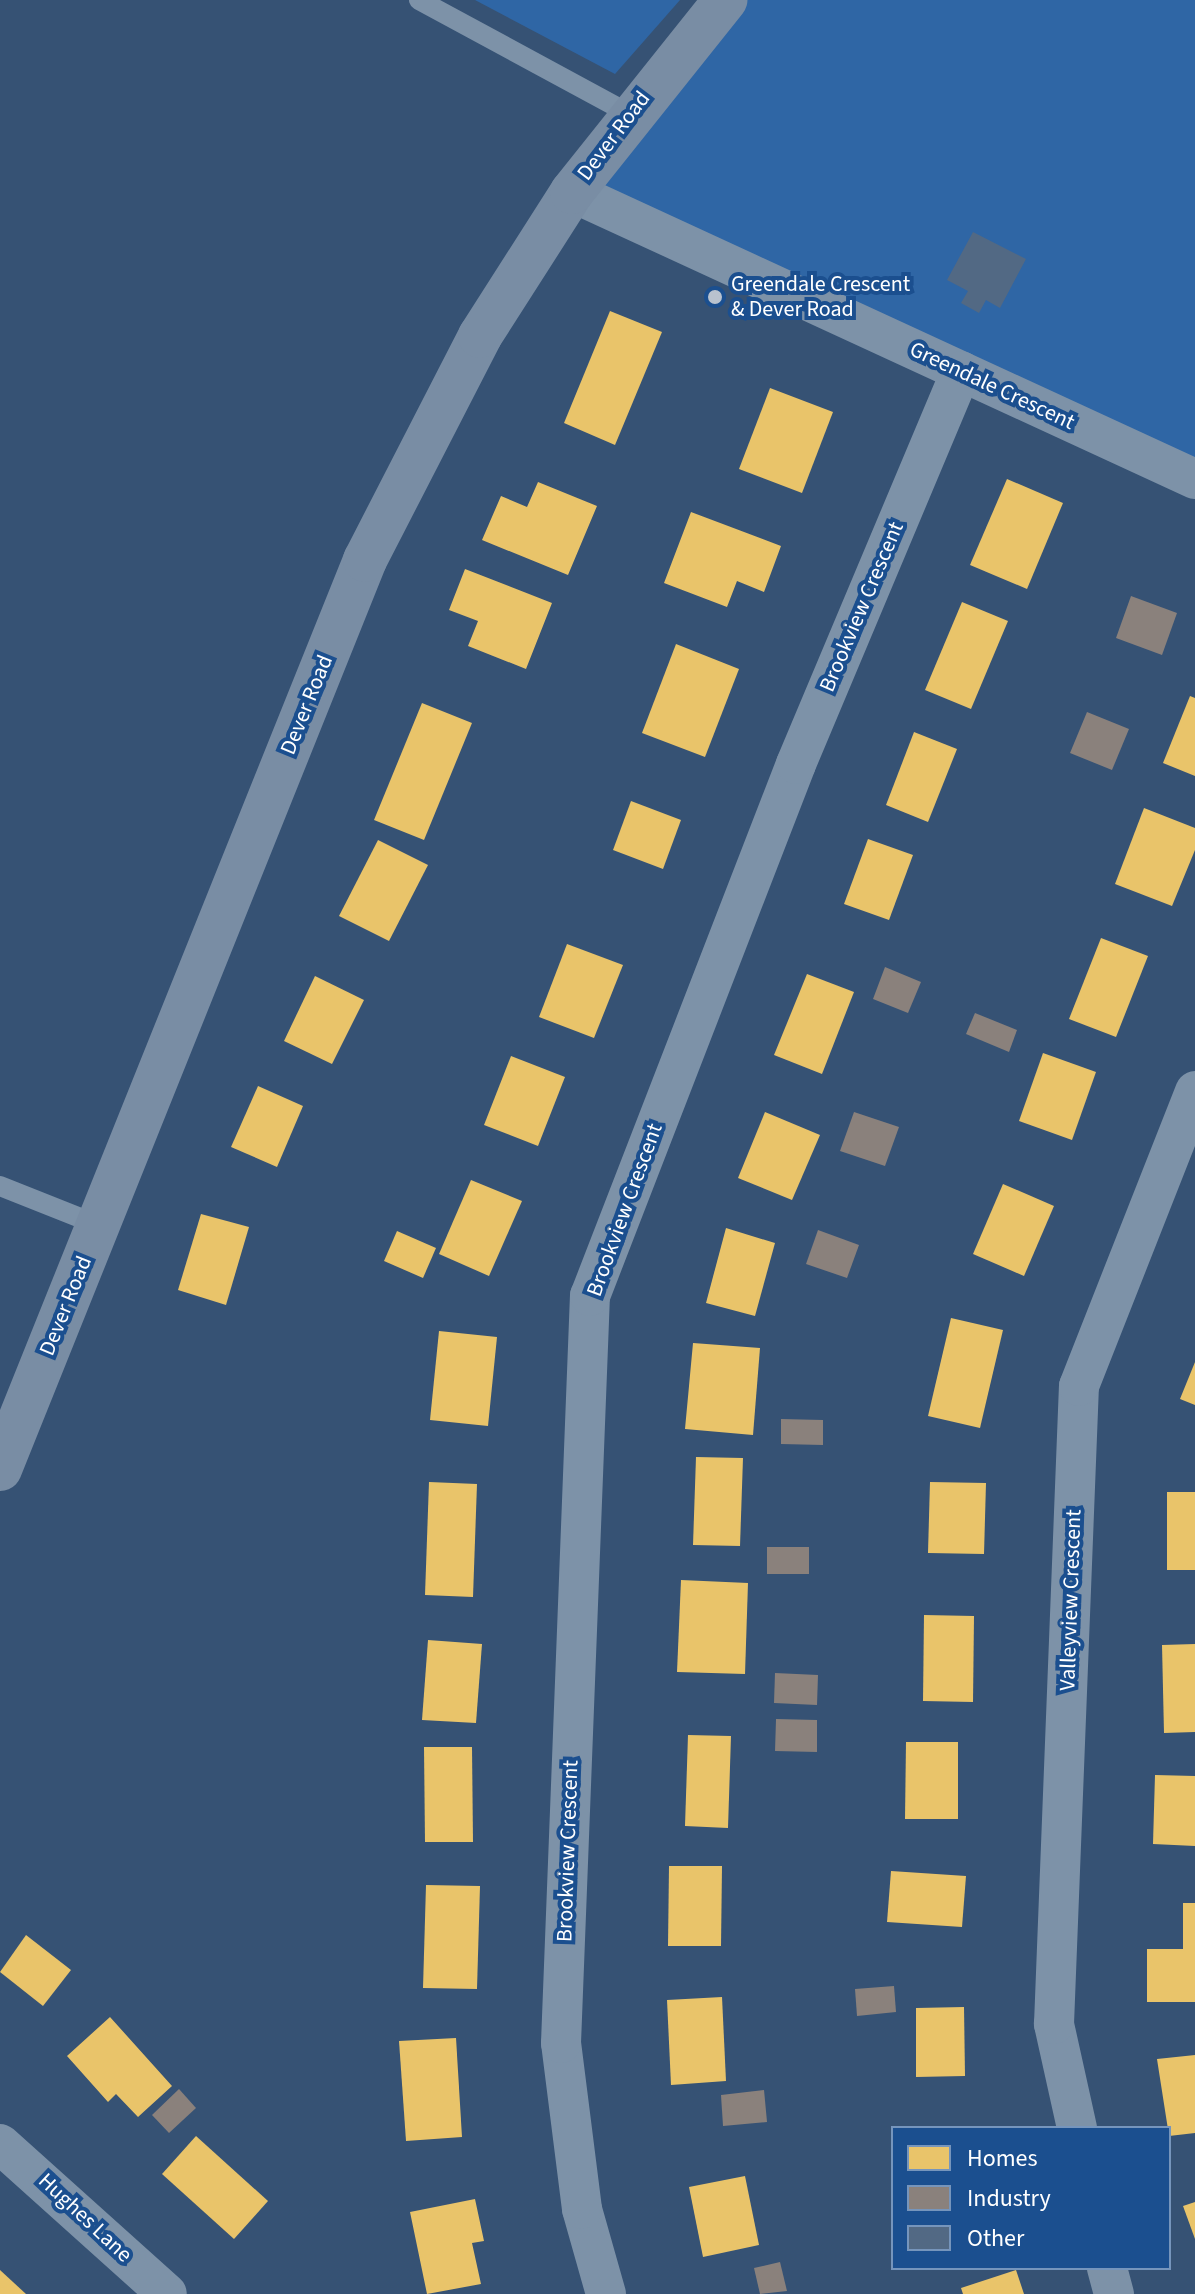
<!DOCTYPE html>
<style>
body{margin:0}
#map{position:relative;width:1195px;height:2294px;overflow:hidden;background:#365274;font-family:"Source Sans 3",sans-serif}
div>[style]{position:absolute}
[style*='--x']{left:calc(var(--x)*1px);top:calc(var(--y)*1px);width:calc(var(--w)*1px);rotate:calc(var(--a)*1deg)}
.green>*{inset:0;background:#2f66a5}
.homes>*{inset:0;background:#e9c46a}
.industry>*{inset:0;background:#8a817c}
.building>*{inset:0;background:#526984}
.lane>*{height:20px;margin:-10px;padding:0 10px;transform-origin:10px;border-radius:10px;background:#7d92a8}
.street>*{height:40px;margin:-20px;padding:0 20px;transform-origin:20px;border-radius:20px;background:#7d92a8}
.secondary>*{height:44px;margin:-22px;padding:0 22px;transform-origin:22px;border-radius:22px;background:#798da4}
.dots>*{width:22px;height:22px;translate:-50% -50%;box-sizing:border-box;border:4px solid #1b4f8f;border-radius:50%}
span{translate:-50% -50%;white-space:nowrap;text-align:center;line-height:1.15;-webkit-text-stroke:8px #1b4f8f;paint-order:stroke}
.street-label{font-size:22px;color:#fff}
.poi-label{font-size:22px;color:#fff}
.left{translate:0 -50%;text-align:left}
.legend{position:absolute;left:891px;top:2126px;width:280px;height:144px;box-sizing:border-box;background:#1b4f8f;border:2px solid #7695bc;margin:0;padding:10px 14px;list-style:none;font-size:24px;color:#fff}
.legend li{display:flex;align-items:center;gap:16px;height:40px}
.legend b{width:40px;border:2px solid #7695bc}
</style>
<div id="map">
<div class="green">
<i style="clip-path:polygon(475px 0,680px 0,615px 74px)"></i>
<i style="clip-path:polygon(725px 0,1195px 0,1195px 479px,572px 192px)"></i>
</div>
<div class="homes">
<i style="clip-path:polygon(610px 311px,662px 332px,615px 445px,564px 423px)"></i>
<i style="clip-path:polygon(770px 388px,833px 412px,802px 493px,739px 469px)"></i>
<i style="clip-path:polygon(1007px 479px,1063px 503px,1027px 589px,970px 565px)"></i>
<i style="clip-path:polygon(538px 482px,597px 506px,568px 575px,482px 540px,501px 496px,527px 507px)"></i>
<i style="clip-path:polygon(691px 512px,781px 546px,764px 592px,737px 581px,727px 607px,664px 583px)"></i>
<i style="clip-path:polygon(465px 569px,552px 603px,526px 669px,468px 646px,478px 621px,449px 610px)"></i>
<i style="clip-path:polygon(962px 602px,1008px 621px,971px 709px,925px 690px)"></i>
<i style="clip-path:polygon(676px 644px,739px 669px,705px 757px,642px 733px)"></i>
<i style="clip-path:polygon(1190px 696px,1195px 698px,1195px 776px,1163px 763px)"></i>
<i style="clip-path:polygon(422px 703px,472px 723px,424px 840px,374px 820px)"></i>
<i style="clip-path:polygon(914px 732px,957px 749px,928px 822px,886px 805px)"></i>
<i style="clip-path:polygon(631px 801px,681px 820px,663px 869px,613px 850px)"></i>
<i style="clip-path:polygon(1144px 808px,1195px 828px,1195px 850px,1172px 906px,1115px 884px)"></i>
<i style="clip-path:polygon(868px 839px,913px 855px,889px 920px,844px 904px)"></i>
<i style="clip-path:polygon(378px 840px,428px 865px,389px 941px,339px 916px)"></i>
<i style="clip-path:polygon(1101px 938px,1148px 956px,1116px 1037px,1069px 1019px)"></i>
<i style="clip-path:polygon(567px 944px,623px 965px,594px 1038px,539px 1017px)"></i>
<i style="clip-path:polygon(807px 974px,854px 992px,822px 1074px,774px 1055px)"></i>
<i style="clip-path:polygon(315px 976px,364px 1000px,332px 1064px,284px 1041px)"></i>
<i style="clip-path:polygon(1043px 1053px,1096px 1072px,1072px 1140px,1019px 1121px)"></i>
<i style="clip-path:polygon(511px 1056px,565px 1077px,538px 1146px,484px 1125px)"></i>
<i style="clip-path:polygon(258px 1086px,303px 1106px,277px 1167px,231px 1147px)"></i>
<i style="clip-path:polygon(765px 1112px,820px 1135px,792px 1200px,738px 1178px)"></i>
<i style="clip-path:polygon(471px 1180px,522px 1201px,489px 1276px,439px 1254px)"></i>
<i style="clip-path:polygon(1003px 1184px,1054px 1206px,1024px 1276px,973px 1254px)"></i>
<i style="clip-path:polygon(201px 1214px,249px 1227px,226px 1305px,178px 1290px)"></i>
<i style="clip-path:polygon(726px 1228px,775px 1243px,755px 1316px,706px 1303px)"></i>
<i style="clip-path:polygon(397px 1231px,436px 1248px,423px 1278px,384px 1261px)"></i>
<i style="clip-path:polygon(951px 1318px,1003px 1330px,980px 1428px,928px 1416px)"></i>
<i style="clip-path:polygon(439px 1331px,497px 1337px,488px 1426px,430px 1420px)"></i>
<i style="clip-path:polygon(693px 1343px,760px 1348px,753px 1435px,685px 1429px)"></i>
<i style="clip-path:polygon(1195px 1362px,1195px 1405px,1180px 1399px)"></i>
<i style="clip-path:polygon(696px 1457px,743px 1458px,740px 1546px,693px 1545px)"></i>
<i style="clip-path:polygon(429px 1482px,477px 1484px,473px 1597px,425px 1595px)"></i>
<i style="clip-path:polygon(930px 1482px,986px 1483px,984px 1554px,928px 1553px)"></i>
<i style="clip-path:polygon(1167px 1492px,1195px 1492px,1195px 1570px,1167px 1570px)"></i>
<i style="clip-path:polygon(681px 1580px,748px 1583px,745px 1674px,677px 1672px)"></i>
<i style="clip-path:polygon(924px 1615px,974px 1616px,973px 1702px,923px 1701px)"></i>
<i style="clip-path:polygon(428px 1640px,482px 1644px,476px 1723px,422px 1720px)"></i>
<i style="clip-path:polygon(1195px 1644px,1195px 1732px,1164px 1733px,1162px 1645px)"></i>
<i style="clip-path:polygon(688px 1735px,731px 1736px,728px 1828px,685px 1826px)"></i>
<i style="clip-path:polygon(906px 1742px,958px 1742px,958px 1819px,905px 1819px)"></i>
<i style="clip-path:polygon(424px 1747px,472px 1747px,473px 1842px,425px 1842px)"></i>
<i style="clip-path:polygon(1155px 1775px,1195px 1776px,1195px 1846px,1153px 1844px)"></i>
<i style="clip-path:polygon(669px 1866px,722px 1866px,721px 1946px,668px 1946px)"></i>
<i style="clip-path:polygon(891px 1871px,966px 1876px,962px 1927px,887px 1922px)"></i>
<i style="clip-path:polygon(426px 1885px,480px 1886px,477px 1989px,423px 1988px)"></i>
<i style="clip-path:polygon(1183px 1903px,1195px 1903px,1195px 2002px,1147px 2002px,1147px 1949px,1183px 1949px)"></i>
<i style="clip-path:polygon(26px 1935px,71px 1970px,43px 2006px,0 1972px)"></i>
<i style="clip-path:polygon(722px 1997px,726px 2081px,671px 2085px,667px 2000px)"></i>
<i style="clip-path:polygon(964px 2007px,965px 2076px,916px 2077px,916px 2008px)"></i>
<i style="clip-path:polygon(110px 2017px,172px 2086px,138px 2117px,116px 2094px,108px 2102px,67px 2056px)"></i>
<i style="clip-path:polygon(456px 2038px,462px 2137px,406px 2141px,399px 2041px)"></i>
<i style="clip-path:polygon(1195px 2055px,1195px 2133px,1169px 2136px,1157px 2059px)"></i>
<i style="clip-path:polygon(196px 2136px,268px 2201px,234px 2239px,162px 2174px)"></i>
<i style="clip-path:polygon(745px 2176px,759px 2245px,703px 2257px,689px 2187px)"></i>
<i style="clip-path:polygon(475px 2199px,484px 2241px,472px 2243px,481px 2284px,427px 2294px,410px 2212px)"></i>
<i style="clip-path:polygon(1195px 2202px,1195px 2239px,1183px 2206px)"></i>
<i style="clip-path:polygon(0 2270px,26px 2294px,0 2294px)"></i>
<i style="clip-path:polygon(1016px 2270px,1024px 2294px,963px 2294px,961px 2288px)"></i>
</div>
<div class="industry">
<i style="clip-path:polygon(1131px 596px,1177px 613px,1162px 655px,1116px 638px)"></i>
<i style="clip-path:polygon(1087px 712px,1129px 729px,1112px 770px,1070px 753px)"></i>
<i style="clip-path:polygon(885px 967px,921px 982px,908px 1013px,873px 999px)"></i>
<i style="clip-path:polygon(975px 1013px,1017px 1030px,1009px 1052px,966px 1034px)"></i>
<i style="clip-path:polygon(854px 1112px,899px 1127px,885px 1166px,840px 1151px)"></i>
<i style="clip-path:polygon(818px 1230px,859px 1245px,847px 1278px,806px 1264px)"></i>
<i style="clip-path:polygon(781px 1419px,823px 1420px,823px 1445px,781px 1444px)"></i>
<i style="clip-path:polygon(767px 1547px,809px 1547px,809px 1574px,767px 1574px)"></i>
<i style="clip-path:polygon(775px 1673px,818px 1675px,817px 1705px,774px 1703px)"></i>
<i style="clip-path:polygon(776px 1719px,817px 1720px,817px 1752px,775px 1751px)"></i>
<i style="clip-path:polygon(894px 1986px,896px 2012px,857px 2016px,855px 1989px)"></i>
<i style="clip-path:polygon(179px 2089px,196px 2108px,169px 2133px,152px 2115px)"></i>
<i style="clip-path:polygon(764px 2090px,767px 2122px,723px 2126px,721px 2095px)"></i>
<i style="clip-path:polygon(780px 2262px,787px 2291px,760px 2294px,754px 2268px)"></i>
</div>
<div class="building">
<i style="clip-path:polygon(973px 232px,1026px 259px,1000px 308px,986px 300px,979px 313px,961px 303px,968px 291px,947px 280px)"></i>
</div>
<div class="lane">
<i style="--x:419;--y:0;--w:238;--a:28.4"></i>
<i style="--x:0;--y:1186;--w:105;--a:21.7"></i>
</div>
<div class="street">
<i style="--x:572;--y:192;--w:686;--a:24.73"></i>
<i style="--x:1077;--y:2128;--w:107;--a:-102.5"></i>
<i style="--x:1054;--y:2024;--w:638;--a:-87.76"></i>
<i style="--x:1079;--y:1386;--w:317;--a:-68.5"></i>
<i style="--x:0;--y:2144;--w:224;--a:41.9"></i>
<i style="--x:1107;--y:2268;--w:27;--a:75"></i>
<i style="--x:606;--y:2294;--w:88;--a:-105.8"></i>
<i style="--x:582;--y:2209;--w:167;--a:-97.2"></i>
<i style="--x:561;--y:2043;--w:748;--a:-87.78"></i>
<i style="--x:590;--y:1296;--w:570;--a:-68.83"></i>
<i style="--x:796;--y:764;--w:426;--a:-67.2"></i>
</div>
<div class="secondary">
<i style="--x:0;--y:1469;--w:980;--a:-68.12"></i>
<i style="--x:365;--y:560;--w:252;--a:-62.8"></i>
<i style="--x:480;--y:336;--w:171;--a:-57.4"></i>
<i style="--x:572;--y:192;--w:246;--a:-51.4"></i>
</div>
<div class="dots">
<i style="left:715px;top:297px;background:#b9c2ce"></i>
</div>
<div class="street-label">
<span style="left:614px;top:136px;rotate:-53deg">Dever Road</span>
<span style="left:992px;top:386px;rotate:25deg">Greendale Crescent</span>
<span style="left:862px;top:607px;rotate:-67deg">Brookview Crescent</span>
<span style="left:307px;top:705px;rotate:-68deg">Dever Road</span>
<span style="left:625px;top:1210px;rotate:-70deg">Brookview Crescent</span>
<span style="left:66px;top:1306px;rotate:-68deg">Dever Road</span>
<span style="left:1071px;top:1600px;rotate:-88deg">Valleyview Crescent</span>
<span style="left:568px;top:1851px;rotate:-88deg">Brookview Crescent</span>
<span style="left:85px;top:2218px;rotate:43deg">Hughes Lane</span>
</div>
<div class="poi-label">
<span class="left" style="left:731px;top:297px">Greendale Crescent<br>&amp; Dever Road</span>
</div>
<ul class="legend">
<li><b style="height:22px;background:#e9c46a"></b>Homes</li>
<li><b style="height:22px;background:#8a817c"></b>Industry</li>
<li><b style="height:22px;background:#526984"></b>Other</li>
</ul>
</div>
